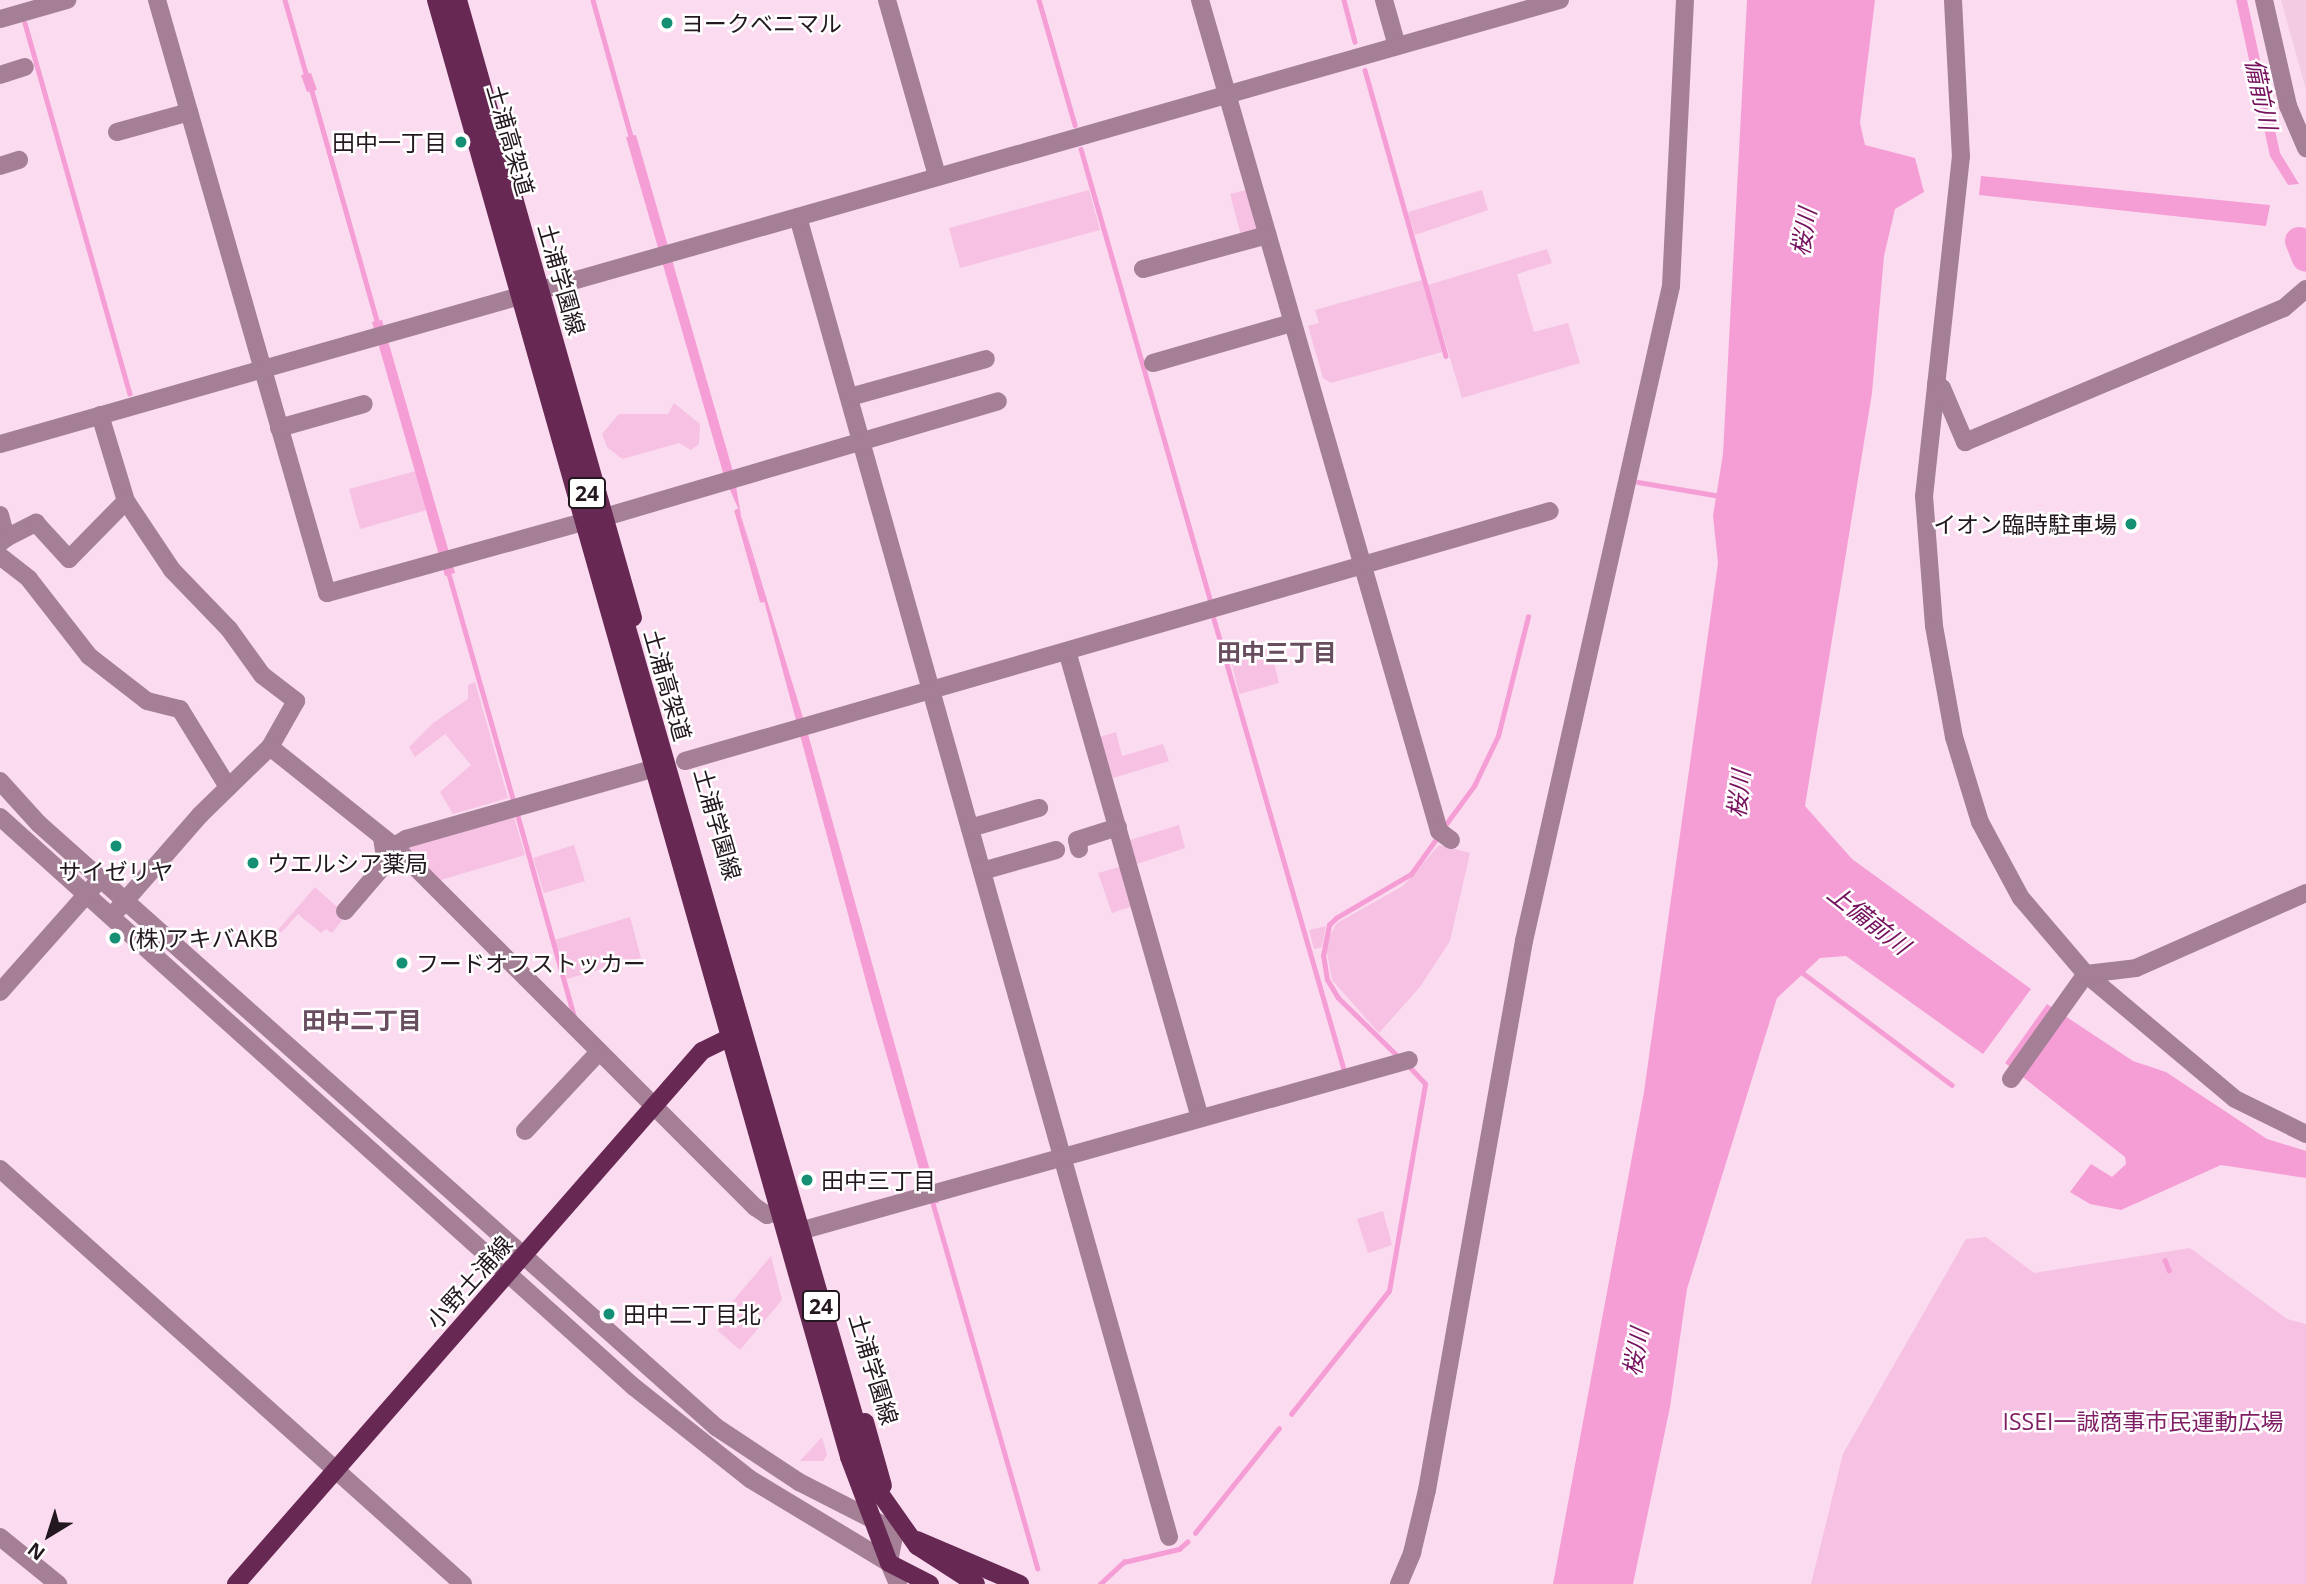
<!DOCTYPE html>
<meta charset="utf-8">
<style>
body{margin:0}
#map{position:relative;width:2306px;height:1584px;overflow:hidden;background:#fbdbef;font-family:"Open Sans","Noto Sans JP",sans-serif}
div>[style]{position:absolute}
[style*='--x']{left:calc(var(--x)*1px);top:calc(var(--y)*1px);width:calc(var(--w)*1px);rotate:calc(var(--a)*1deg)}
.built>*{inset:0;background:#f3cce4}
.green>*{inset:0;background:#f6c1e2}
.water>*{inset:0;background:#f59ed6}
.stream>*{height:4.5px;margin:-2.25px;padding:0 2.25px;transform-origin:2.25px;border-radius:2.25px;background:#f59ed6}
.river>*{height:28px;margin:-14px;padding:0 14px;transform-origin:14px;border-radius:14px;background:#f59ed6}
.minor>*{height:18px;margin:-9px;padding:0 9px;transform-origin:9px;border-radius:9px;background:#a47f96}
.major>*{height:18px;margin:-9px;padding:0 9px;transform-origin:9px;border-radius:9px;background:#672954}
.major-bridge>*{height:18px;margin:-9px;padding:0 9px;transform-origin:9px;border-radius:9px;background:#672954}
.dots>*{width:19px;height:19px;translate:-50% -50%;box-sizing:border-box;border:4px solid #fff;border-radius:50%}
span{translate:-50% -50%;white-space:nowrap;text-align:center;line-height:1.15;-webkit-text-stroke:5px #fff;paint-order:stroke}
.shield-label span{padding:2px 5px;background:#fff;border:2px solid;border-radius:5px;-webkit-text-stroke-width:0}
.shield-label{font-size:21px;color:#23181f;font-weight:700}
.poi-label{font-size:23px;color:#23181f}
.left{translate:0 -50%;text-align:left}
.right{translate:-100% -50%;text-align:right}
.street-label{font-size:23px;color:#23181f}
.park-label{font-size:23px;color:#7f1d65}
.water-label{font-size:24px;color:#76115d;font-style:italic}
.neighbourhood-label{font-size:24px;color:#684d5e;font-weight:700}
.north{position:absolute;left:14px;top:1500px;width:70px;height:70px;-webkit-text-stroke:5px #fff;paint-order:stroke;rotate:218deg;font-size:19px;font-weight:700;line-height:28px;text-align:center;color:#23181f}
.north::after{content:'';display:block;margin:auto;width:24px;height:32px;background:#23181f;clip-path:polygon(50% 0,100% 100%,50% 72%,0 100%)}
</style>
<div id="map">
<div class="built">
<i style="clip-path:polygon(2281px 0,2306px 0,2306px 90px)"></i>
</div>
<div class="green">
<i style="clip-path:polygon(1250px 189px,1261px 229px,1241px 235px,1230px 194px)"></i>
<i style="clip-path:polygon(1089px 190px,1100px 230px,960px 268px,949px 228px)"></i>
<i style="clip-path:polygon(1482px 190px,1488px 210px,1415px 235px,1408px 212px)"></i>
<i style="clip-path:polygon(1547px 249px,1552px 263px,1517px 274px,1534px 332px,1568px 323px,1580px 363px,1462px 398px,1428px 285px)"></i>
<i style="clip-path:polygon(1422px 280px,1442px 352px,1331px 383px,1323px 378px,1308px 326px,1319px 323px,1315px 310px)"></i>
<i style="clip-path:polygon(674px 403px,700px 424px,699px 444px,691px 450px,679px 443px,622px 459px,607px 447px,602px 434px,619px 414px,668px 414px)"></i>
<i style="clip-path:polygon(416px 471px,427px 510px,360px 529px,349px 489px)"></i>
<i style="clip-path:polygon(1270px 646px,1279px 683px,1239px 694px,1230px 656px)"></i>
<i style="clip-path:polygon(475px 682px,508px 798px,453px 814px,440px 792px,471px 765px,445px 734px,415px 757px,409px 747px,433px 723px,468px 699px,468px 685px)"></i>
<i style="clip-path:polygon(1116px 732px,1122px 756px,1163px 744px,1169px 761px,1113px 778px,1100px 737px)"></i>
<i style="clip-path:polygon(514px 817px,525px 855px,437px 881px,408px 847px)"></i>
<i style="clip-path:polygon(1179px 825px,1185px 848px,1137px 864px,1130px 840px)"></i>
<i style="clip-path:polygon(574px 845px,585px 881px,544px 893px,533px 858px)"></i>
<i style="clip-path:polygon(1439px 845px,1470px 853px,1450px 941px,1420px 987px,1379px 1033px,1332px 980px,1326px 947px,1330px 935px,1337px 923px,1403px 886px)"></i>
<i style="clip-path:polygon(1123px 866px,1133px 906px,1112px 913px,1098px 873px)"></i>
<i style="clip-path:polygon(315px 887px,346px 915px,332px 933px,326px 929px,321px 933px,298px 914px,281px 933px,278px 930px)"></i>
<i style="clip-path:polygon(630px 917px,641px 958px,567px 979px,555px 940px)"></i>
<i style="clip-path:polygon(1326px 926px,1322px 947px,1314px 949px,1309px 930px)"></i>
<i style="clip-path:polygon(1383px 1211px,1392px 1245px,1368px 1253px,1357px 1219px)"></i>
<i style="clip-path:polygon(1986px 1237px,2034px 1273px,2190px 1248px,2287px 1319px,2306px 1324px,2306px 1584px,1811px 1584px,1843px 1454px,1966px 1239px)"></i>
<i style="clip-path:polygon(771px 1256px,782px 1300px,740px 1350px,718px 1331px,733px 1301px)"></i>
<i style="clip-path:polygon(822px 1437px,827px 1455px,823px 1461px,800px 1461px)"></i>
</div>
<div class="water">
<i style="clip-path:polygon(1747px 0,1875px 0,1860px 123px,1865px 145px,1915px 158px,1924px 192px,1895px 209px,1884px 256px,1872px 393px,1805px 806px,1852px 859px,2031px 989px,1983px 1054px,1846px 956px,1820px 958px,1777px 998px,1687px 1289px,1670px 1407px,1633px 1584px,1553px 1584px,1644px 1092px,1718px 563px,1713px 516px,1723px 454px)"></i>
<i style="clip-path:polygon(2236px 0,2247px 0,2280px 153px,2299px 184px,2288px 185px,2270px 156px)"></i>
<i style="clip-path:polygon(311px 73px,317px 90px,307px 92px,301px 75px)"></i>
<i style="clip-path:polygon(636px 135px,734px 475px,741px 515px,808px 734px,939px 1203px,929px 1204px,871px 1000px,741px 515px,724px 476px,626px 137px)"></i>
<i style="clip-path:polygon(1981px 176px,2269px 205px,2270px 205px,2266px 226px,1979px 195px)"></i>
<i style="clip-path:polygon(382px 320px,455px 573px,445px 576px,372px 322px)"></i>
<i style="clip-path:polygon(2047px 1004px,2133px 1061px,2166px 1072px,2267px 1139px,2306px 1151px,2306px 1178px,2221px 1165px,2121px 1210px,2090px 1204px,2070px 1192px,2091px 1164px,2112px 1177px,2126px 1164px,2125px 1157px,2005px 1063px)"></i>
</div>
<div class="stream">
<i style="--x:285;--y:0;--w:76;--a:74"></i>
<i style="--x:593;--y:0;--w:141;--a:74.4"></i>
<i style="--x:1039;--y:0;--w:130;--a:73.9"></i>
<i style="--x:1344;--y:0;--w:43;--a:75.3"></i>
<i style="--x:25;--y:23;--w:385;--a:74.2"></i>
<i style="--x:1365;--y:70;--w:297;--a:74.2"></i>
<i style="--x:312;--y:91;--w:239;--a:74.2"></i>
<i style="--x:1081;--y:149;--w:469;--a:74"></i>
<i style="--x:1638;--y:482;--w:83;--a:9.7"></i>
<i style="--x:737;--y:511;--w:92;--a:74.3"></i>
<i style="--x:449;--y:574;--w:234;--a:74.1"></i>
<i style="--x:1214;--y:619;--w:469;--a:73.9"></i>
<i style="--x:518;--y:816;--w:207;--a:74.3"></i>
<i style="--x:1443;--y:828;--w:52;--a:-53.6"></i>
<i style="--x:1474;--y:786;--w:55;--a:-64.4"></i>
<i style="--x:1498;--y:736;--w:123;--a:-75.9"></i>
<i style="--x:1799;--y:970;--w:191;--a:36.9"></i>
<i style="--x:1396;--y:1055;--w:81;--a:-135.5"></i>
<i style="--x:1338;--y:998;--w:21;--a:-121"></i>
<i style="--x:1327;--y:980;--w:24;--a:-99"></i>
<i style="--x:1323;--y:956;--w:32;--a:-79"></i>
<i style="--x:1329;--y:925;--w:10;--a:-45"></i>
<i style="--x:1336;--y:918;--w:87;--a:-30.4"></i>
<i style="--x:1411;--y:874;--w:44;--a:-54.2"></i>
<i style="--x:933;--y:1203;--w:380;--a:74"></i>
<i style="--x:2165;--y:1260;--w:11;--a:68"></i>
<i style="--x:1291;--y:1414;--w:157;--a:-51.5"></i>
<i style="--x:1389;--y:1291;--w:210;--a:-80.1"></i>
<i style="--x:1425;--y:1084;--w:23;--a:-133"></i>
<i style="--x:1195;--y:1533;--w:134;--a:-51.3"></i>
<i style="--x:1100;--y:1584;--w:33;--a:-43"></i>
<i style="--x:1124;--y:1562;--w:57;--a:-13.3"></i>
<i style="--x:1179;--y:1549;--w:11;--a:-41"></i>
</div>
<div class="river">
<i style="--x:2299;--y:241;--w:18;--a:68"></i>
</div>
<div class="minor">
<i style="--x:157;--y:0;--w:617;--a:74"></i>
<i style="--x:327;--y:593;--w:269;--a:-15.5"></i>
<i style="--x:887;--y:0;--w:183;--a:74.1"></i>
<i style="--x:1200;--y:0;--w:865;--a:73.95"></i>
<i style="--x:1439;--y:831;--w:15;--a:37"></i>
<i style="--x:1384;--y:0;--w:48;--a:74.2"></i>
<i style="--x:1953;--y:0;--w:156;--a:87.1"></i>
<i style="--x:1961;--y:156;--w:342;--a:96.2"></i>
<i style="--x:1924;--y:496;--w:130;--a:85.6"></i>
<i style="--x:1934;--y:626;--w:113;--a:79.8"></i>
<i style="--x:1954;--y:737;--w:89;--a:73"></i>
<i style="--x:1980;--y:822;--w:86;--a:61.7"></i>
<i style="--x:2021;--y:898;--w:100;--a:49.5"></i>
<i style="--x:2086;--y:974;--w:194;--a:40"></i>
<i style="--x:2235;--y:1099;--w:79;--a:26.2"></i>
<i style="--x:2264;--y:0;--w:109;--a:77.2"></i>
<i style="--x:2288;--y:106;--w:46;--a:66.8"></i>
<i style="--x:0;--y:19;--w:70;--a:-15.8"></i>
<i style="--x:0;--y:75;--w:26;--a:-18"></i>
<i style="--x:117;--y:132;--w:75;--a:-15.5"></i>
<i style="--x:0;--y:166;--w:20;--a:-18"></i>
<i style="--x:798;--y:217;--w:1371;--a:74.3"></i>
<i style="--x:1143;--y:269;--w:129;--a:-15.3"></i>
<i style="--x:1153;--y:363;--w:145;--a:-16.1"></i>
<i style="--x:1936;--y:384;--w:7;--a:34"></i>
<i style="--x:1942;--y:388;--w:59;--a:66.9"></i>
<i style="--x:1965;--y:442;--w:346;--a:-22.8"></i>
<i style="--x:2284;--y:308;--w:29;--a:-41"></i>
<i style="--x:850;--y:397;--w:141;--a:-15.6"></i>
<i style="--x:100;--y:415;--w:90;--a:73.2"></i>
<i style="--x:126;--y:501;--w:83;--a:56.3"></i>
<i style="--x:172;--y:570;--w:82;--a:46"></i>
<i style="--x:229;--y:629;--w:57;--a:54.3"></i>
<i style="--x:262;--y:675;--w:43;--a:37.4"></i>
<i style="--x:296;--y:701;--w:53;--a:119.5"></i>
<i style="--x:279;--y:428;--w:88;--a:-15.8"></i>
<i style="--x:0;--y:444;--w:1622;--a:-15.89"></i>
<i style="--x:615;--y:514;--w:399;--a:-16.4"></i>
<i style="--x:0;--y:515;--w:24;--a:75"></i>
<i style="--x:6;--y:538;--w:8;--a:140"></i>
<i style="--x:6;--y:538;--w:34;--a:-27"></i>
<i style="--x:36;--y:523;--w:49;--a:47.5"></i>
<i style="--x:69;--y:559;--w:81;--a:-45.5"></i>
<i style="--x:0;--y:556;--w:37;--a:38"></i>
<i style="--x:29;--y:579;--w:98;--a:52.1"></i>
<i style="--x:89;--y:656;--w:73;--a:37.8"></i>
<i style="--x:147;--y:701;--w:34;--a:14"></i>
<i style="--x:180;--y:709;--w:92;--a:58.4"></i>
<i style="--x:1067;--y:651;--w:485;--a:74.1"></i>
<i style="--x:685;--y:761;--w:900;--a:-16.12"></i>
<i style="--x:0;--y:781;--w:58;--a:47.8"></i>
<i style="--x:39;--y:824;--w:907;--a:41.69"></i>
<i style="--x:716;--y:1427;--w:100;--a:33.5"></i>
<i style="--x:799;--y:1482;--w:108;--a:27"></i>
<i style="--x:895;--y:1531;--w:33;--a:101"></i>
<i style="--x:889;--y:1563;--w:23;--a:67"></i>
<i style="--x:0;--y:817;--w:853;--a:41.96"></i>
<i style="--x:634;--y:1387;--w:148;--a:38.4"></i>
<i style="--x:750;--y:1479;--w:162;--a:31.1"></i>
<i style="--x:970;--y:828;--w:72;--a:-16.2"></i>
<i style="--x:394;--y:846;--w:14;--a:-30"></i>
<i style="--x:406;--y:839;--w:248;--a:-15.9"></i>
<i style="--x:1079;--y:849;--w:9;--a:-103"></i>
<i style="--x:1077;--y:840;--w:43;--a:-17.6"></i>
<i style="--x:982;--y:871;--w:77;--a:-15.8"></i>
<i style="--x:118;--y:909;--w:125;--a:-48.9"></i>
<i style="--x:200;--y:815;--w:98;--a:-44.2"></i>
<i style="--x:270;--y:747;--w:159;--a:38.6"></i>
<i style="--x:394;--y:846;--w:511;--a:45"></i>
<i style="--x:755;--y:1207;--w:14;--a:34"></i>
<i style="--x:767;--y:1215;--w:15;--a:-20"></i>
<i style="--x:345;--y:911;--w:63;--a:-49.5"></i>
<i style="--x:386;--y:863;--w:26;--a:-99"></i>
<i style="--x:0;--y:992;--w:142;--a:-48.4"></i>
<i style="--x:2011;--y:1079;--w:129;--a:-54.5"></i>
<i style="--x:2086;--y:974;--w:50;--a:-6.8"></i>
<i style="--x:2136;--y:968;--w:186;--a:-23.8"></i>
<i style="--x:525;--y:1131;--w:108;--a:-46.9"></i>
<i style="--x:0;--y:1169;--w:622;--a:41.87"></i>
<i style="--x:807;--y:1229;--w:625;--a:-15.68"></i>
<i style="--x:0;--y:1537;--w:75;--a:39"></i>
<i style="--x:1399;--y:1584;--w:34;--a:-67"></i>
<i style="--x:1412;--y:1553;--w:65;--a:-76.6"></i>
<i style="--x:1427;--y:1490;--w:558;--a:-79.98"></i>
<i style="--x:1524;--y:941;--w:671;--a:-77.35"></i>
<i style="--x:1671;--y:286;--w:286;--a:-87.2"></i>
</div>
<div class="major">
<i style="--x:436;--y:0;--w:1514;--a:74.17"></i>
<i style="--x:849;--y:1457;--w:113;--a:69.3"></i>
<i style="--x:889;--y:1563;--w:46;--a:27.1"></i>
<i style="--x:458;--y:0;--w:642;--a:74.19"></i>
<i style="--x:865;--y:1422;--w:66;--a:74.3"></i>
<i style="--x:917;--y:1540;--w:112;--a:23.1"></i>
<i style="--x:236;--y:1584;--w:708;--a:-48.84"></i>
<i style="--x:702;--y:1051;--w:43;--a:-26"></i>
</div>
<div class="major-bridge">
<i style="--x:446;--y:0;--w:1545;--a:73.92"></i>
<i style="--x:874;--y:1485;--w:75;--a:54.8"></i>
<i style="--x:917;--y:1546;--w:70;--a:32.8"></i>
</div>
<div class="dots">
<i style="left:667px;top:23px;background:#159075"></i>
<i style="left:461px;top:142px;background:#159075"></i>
<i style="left:2131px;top:524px;background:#159075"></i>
<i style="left:116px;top:846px;background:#159075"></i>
<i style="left:253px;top:863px;background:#159075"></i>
<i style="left:115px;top:938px;background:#159075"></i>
<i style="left:402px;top:963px;background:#159075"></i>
<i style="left:807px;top:1180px;background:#159075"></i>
<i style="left:609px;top:1314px;background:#159075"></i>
</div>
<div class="shield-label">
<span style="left:587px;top:493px">24</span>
<span style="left:821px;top:1306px">24</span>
</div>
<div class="poi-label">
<span class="left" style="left:681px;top:23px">ヨークベニマル</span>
<span class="right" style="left:447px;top:142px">田中一丁目</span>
<span class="right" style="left:2117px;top:524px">イオン臨時駐車場</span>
<span class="left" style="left:267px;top:863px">ウエルシア薬局</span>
<span style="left:116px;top:871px">サイゼリヤ</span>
<span class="left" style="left:129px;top:938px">(株)アキバAKB</span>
<span class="left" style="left:416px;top:963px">フードオフストッカー</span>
<span class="left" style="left:821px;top:1180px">田中三丁目</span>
<span class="left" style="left:623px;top:1314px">田中二丁目北</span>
</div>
<div class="street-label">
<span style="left:511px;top:140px;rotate:74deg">土浦高架道</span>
<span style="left:562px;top:279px;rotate:74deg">土浦学園線</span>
<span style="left:668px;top:685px;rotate:74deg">土浦高架道</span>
<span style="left:718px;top:824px;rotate:74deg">土浦学園線</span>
<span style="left:469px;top:1282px;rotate:-48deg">小野土浦線</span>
<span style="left:874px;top:1369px;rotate:73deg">土浦学園線</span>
</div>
<div class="park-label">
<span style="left:2143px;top:1421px">ISSEI一誠商事市民運動広場</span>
</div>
<div class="water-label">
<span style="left:2262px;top:94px;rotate:78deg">備前川</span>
<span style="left:1803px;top:232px;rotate:-80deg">桜川</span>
<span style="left:1738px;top:794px;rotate:-84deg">桜川</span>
<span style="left:1869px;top:919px;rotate:38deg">上備前川</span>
<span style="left:1635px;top:1352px;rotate:-80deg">桜川</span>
</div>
<div class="neighbourhood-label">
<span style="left:1277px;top:652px">田中三丁目</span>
<span style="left:362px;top:1020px">田中二丁目</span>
</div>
<div class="north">N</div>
</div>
